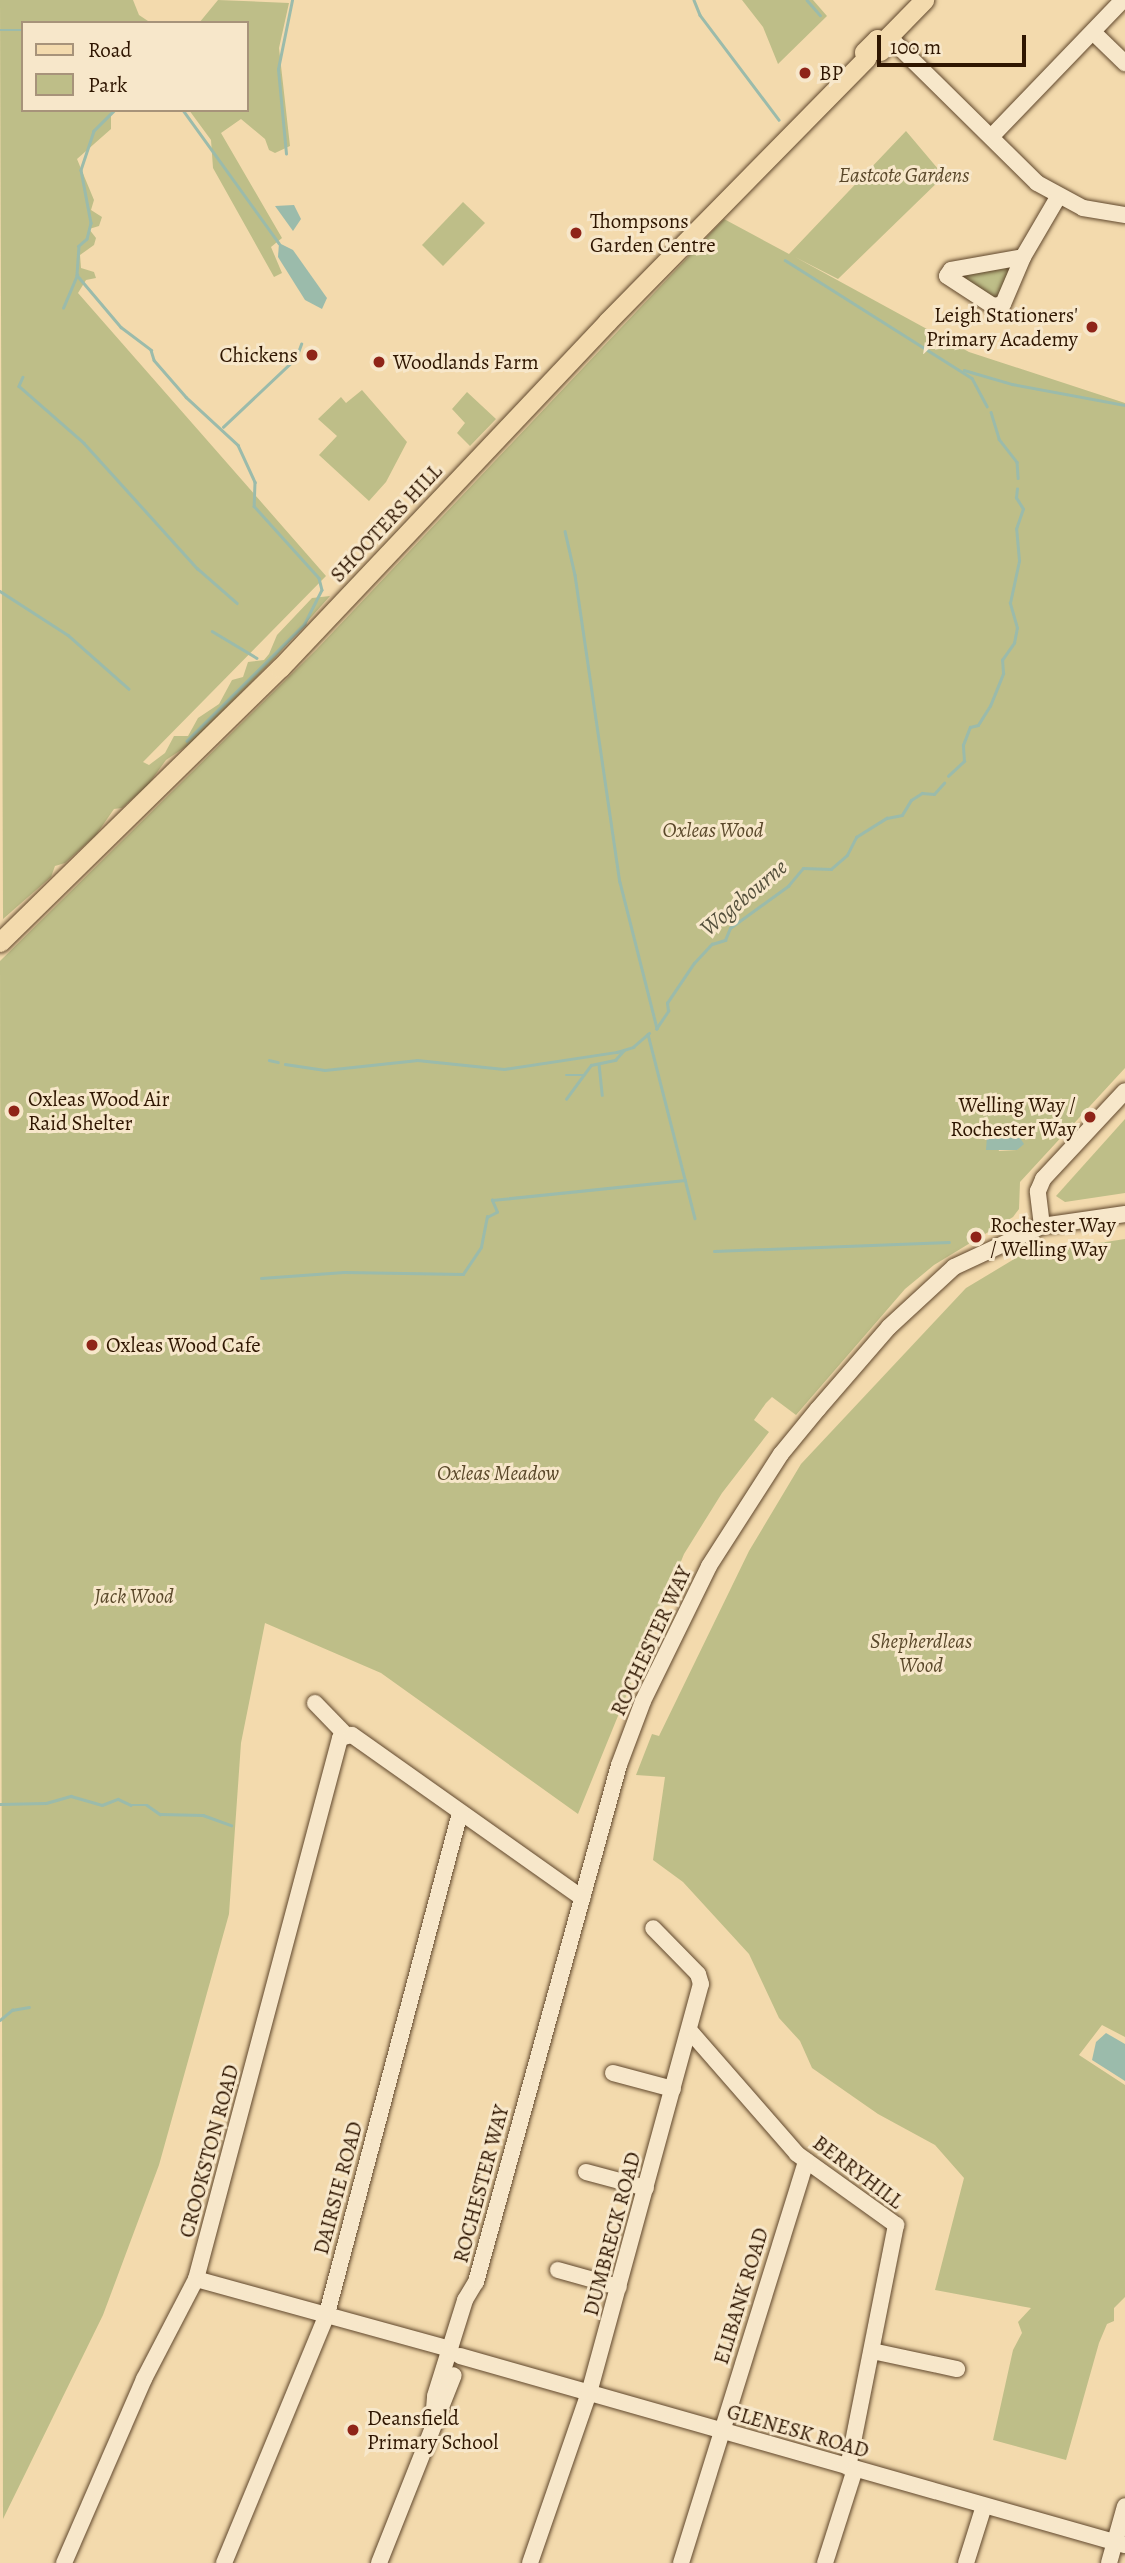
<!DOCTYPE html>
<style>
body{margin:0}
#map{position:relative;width:1125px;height:2563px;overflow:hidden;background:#f3daad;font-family:Alegreya,serif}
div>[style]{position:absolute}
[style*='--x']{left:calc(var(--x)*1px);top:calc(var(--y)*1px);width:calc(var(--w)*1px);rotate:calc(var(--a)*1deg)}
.green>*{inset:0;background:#bebe88}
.water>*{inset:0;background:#9bbbab}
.stream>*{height:2.5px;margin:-1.25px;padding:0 1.25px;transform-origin:1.25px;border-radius:1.25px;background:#9bbbab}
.roads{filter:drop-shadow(0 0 2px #60472c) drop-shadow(0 0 2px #60472c)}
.minor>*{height:16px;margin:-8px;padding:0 8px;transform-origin:8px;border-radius:8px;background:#f7e7ca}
.major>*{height:19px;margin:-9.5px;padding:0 9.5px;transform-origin:9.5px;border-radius:9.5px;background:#f3daad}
.dots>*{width:19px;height:19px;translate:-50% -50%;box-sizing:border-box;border:4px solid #f7e7ca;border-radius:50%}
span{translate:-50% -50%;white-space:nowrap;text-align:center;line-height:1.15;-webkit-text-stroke:6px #f7e7ca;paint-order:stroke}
.poi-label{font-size:21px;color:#2f1601}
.left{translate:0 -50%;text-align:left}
.right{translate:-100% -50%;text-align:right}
.park-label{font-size:21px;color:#5a482a;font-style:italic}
.street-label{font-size:21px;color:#2f1601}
.water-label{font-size:23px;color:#55503c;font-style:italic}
.legend{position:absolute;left:21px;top:21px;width:228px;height:91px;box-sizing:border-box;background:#f7e7ca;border:2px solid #a7937a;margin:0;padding:9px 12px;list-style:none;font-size:21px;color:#2f1601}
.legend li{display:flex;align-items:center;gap:14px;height:35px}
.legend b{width:35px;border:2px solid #a7937a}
.scale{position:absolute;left:877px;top:35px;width:149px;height:32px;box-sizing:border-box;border:4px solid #2f1601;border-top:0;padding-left:9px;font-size:21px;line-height:24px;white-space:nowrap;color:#2f1601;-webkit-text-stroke:5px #f7e7ca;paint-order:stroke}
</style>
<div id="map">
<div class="green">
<i style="clip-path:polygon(0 0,133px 0,139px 15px,151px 23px,23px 23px,23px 110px,111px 110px,111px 129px,77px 159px,94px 200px,91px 210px,102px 217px,99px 226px,89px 229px,96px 238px,94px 245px,80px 255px,81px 268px,94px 272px,96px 278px,86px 280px,78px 293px,326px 576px,143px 762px,149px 765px,165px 753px,174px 736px,188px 736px,198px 718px,219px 704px,232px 680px,243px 677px,248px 662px,264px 660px,269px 654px,277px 635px,312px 598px,330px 596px,275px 658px,190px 744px,166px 760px,148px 785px,122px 808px,114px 809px,96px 835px,65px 863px,55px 866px,51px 877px,3px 919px)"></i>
<i style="clip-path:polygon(218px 0,289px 3px,279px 48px,290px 146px,275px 153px,269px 150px,265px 139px,241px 119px,221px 133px,282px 238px,271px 247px,282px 273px,274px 277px,213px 168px,211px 140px,189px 110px,247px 110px,247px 23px,199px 23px)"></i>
<i style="clip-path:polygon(742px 0,813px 0,827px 16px,778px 64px,763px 27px)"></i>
<i style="clip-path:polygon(evenodd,906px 131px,944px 176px,838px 279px,795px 257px,969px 352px,1125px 403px,1125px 1068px,1020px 1182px,1019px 1209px,1013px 1217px,934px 1265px,905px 1289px,796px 1415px,772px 1397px,766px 1403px,754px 1420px,769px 1432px,722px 1493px,684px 1554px,578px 1814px,381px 1673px,265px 1623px,241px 1743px,229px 1914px,159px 2165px,103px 2315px,3px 2519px,0 961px,316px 650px,724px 219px,789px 254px,906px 131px,995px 1137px,1020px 1138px,1017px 1150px,999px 1151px,995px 1137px)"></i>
<i style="clip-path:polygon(463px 202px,485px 223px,443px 266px,422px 245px)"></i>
<i style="clip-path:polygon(1016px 263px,997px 299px,964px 280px,964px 275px)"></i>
<i style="clip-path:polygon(362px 390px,407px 442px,386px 482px,369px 501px,319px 455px,337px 436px,318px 419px,341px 397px,346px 403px)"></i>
<i style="clip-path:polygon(467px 392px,496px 419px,470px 446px,457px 433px,465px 423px,452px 409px)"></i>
<i style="clip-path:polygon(1125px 1119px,1125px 1193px,1065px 1202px,1056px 1196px)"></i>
<i style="clip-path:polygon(1125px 1239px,1125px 2037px,1102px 2025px,1079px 2055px,1125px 2085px,1125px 2297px,1114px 2308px,1114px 2321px,1107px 2324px,1099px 2343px,1066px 2460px,993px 2440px,1013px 2350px,1022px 2333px,1018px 2322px,1031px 2308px,935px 2290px,964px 2178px,935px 2145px,878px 2114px,812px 2068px,800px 2041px,779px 2018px,749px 1954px,683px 1882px,653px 1860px,665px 1777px,636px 1775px,652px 1734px,659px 1736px,749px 1551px,801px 1464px,966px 1288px,1021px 1255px)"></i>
</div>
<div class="water">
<i style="clip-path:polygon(294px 205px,301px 219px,293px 231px,275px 206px)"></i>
<i style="clip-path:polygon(279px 243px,293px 250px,327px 298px,322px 309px,305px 300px,278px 257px)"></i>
<i style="clip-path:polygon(987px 1136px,1020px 1138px,1024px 1144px,1017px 1150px,986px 1150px)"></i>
<i style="clip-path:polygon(1106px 2033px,1125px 2044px,1125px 2081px,1092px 2060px,1096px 2042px)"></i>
</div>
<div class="stream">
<i style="--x:694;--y:0;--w:16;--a:68"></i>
<i style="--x:700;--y:15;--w:131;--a:53"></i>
<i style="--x:807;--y:0;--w:20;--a:49"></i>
<i style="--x:0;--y:30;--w:23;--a:0"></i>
<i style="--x:115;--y:110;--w:30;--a:135"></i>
<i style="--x:94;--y:131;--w:41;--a:108.4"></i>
<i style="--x:81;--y:170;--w:54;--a:79.3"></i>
<i style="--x:91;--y:223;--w:16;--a:104"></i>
<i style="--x:87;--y:239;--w:11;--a:139"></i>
<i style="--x:79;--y:246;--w:29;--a:94"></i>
<i style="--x:77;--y:275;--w:68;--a:49.8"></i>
<i style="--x:121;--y:327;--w:38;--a:37"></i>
<i style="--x:151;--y:350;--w:10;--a:73"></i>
<i style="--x:154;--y:360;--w:49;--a:49.1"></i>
<i style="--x:186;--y:397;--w:71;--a:42.7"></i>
<i style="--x:238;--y:445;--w:41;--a:65.3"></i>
<i style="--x:255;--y:482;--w:24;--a:92"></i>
<i style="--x:254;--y:506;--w:97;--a:47.9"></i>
<i style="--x:319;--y:578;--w:12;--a:76"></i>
<i style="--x:322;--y:590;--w:38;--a:117"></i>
<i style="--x:305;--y:624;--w:166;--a:135.2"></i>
<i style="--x:183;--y:110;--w:164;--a:54.2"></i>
<i style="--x:286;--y:154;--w:85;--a:-95.4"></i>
<i style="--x:278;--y:69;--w:70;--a:-78.5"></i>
<i style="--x:785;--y:260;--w:221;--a:32.3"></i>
<i style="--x:972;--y:378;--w:32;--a:62"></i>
<i style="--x:63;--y:308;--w:36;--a:-67"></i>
<i style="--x:964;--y:370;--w:50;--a:16.3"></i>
<i style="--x:1012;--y:384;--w:115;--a:10.5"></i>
<i style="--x:23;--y:377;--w:10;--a:114"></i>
<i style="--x:19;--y:386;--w:86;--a:41.2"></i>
<i style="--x:84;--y:443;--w:169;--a:47.9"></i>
<i style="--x:197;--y:568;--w:53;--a:41.2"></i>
<i style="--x:991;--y:412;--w:28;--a:73"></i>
<i style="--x:999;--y:439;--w:29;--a:52"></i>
<i style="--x:1017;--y:462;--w:16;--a:86"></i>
<i style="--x:223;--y:427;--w:100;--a:-43.4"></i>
<i style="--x:296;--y:358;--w:15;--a:-70"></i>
<i style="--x:565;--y:531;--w:45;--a:77.2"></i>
<i style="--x:575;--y:575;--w:310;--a:81.7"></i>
<i style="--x:620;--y:882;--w:151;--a:75.8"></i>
<i style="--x:0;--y:591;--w:81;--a:32.9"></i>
<i style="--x:68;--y:635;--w:81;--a:41.5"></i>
<i style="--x:212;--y:631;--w:52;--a:31"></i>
<i style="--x:948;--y:776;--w:22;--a:-43"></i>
<i style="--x:964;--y:761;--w:16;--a:-94"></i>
<i style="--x:963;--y:745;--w:19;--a:-69"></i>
<i style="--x:970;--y:727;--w:8;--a:-14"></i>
<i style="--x:978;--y:725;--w:22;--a:-58"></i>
<i style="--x:990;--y:706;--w:35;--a:-68"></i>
<i style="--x:1003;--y:673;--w:13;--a:-94"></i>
<i style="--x:1002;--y:660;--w:21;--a:-55"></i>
<i style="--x:1014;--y:643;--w:15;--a:-79"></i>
<i style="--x:1017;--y:628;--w:26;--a:-106"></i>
<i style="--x:1010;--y:603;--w:43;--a:-77.9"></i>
<i style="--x:1019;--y:561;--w:32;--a:-95"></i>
<i style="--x:1016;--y:529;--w:21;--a:-71"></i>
<i style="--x:1023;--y:509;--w:13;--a:-122"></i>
<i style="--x:1016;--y:498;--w:9;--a:-84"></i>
<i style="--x:656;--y:1029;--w:22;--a:-56"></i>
<i style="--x:668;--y:1011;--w:8;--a:-97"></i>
<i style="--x:667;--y:1003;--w:48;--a:-56"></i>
<i style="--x:694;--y:963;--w:26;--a:-47"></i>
<i style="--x:712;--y:944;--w:14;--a:-17"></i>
<i style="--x:725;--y:940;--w:13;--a:-67"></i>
<i style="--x:730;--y:928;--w:72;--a:-35.9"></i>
<i style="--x:788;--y:886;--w:23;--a:-50"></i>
<i style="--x:803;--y:868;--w:28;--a:2"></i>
<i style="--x:831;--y:869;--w:21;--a:-41"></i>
<i style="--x:847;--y:855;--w:20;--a:-63"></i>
<i style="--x:856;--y:837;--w:36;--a:-32"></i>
<i style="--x:887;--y:818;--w:15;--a:-11"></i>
<i style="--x:902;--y:815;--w:17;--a:-59"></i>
<i style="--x:911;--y:800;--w:13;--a:-32"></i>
<i style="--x:922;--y:793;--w:12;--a:5"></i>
<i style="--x:934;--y:794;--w:15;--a:-48"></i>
<i style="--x:648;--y:1034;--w:190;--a:75.7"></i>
<i style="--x:269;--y:1060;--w:9;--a:13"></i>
<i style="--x:285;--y:1064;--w:40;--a:8.5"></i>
<i style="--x:325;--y:1070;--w:93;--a:-6.2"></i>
<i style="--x:417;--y:1060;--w:87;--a:5.9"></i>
<i style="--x:504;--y:1069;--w:114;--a:-8.6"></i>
<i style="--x:617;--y:1052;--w:17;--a:-17"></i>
<i style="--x:633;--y:1047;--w:21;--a:-41"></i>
<i style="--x:599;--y:1064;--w:31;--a:84"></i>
<i style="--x:566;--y:1075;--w:18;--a:0"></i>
<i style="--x:566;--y:1099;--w:42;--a:-53.7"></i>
<i style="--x:591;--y:1065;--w:25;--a:-12"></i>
<i style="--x:615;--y:1060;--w:13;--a:-48"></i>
<i style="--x:714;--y:1251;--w:235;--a:-2.2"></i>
<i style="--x:261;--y:1278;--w:83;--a:-4.1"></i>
<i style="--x:344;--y:1272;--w:119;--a:1"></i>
<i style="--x:463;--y:1274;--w:32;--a:-56"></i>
<i style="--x:481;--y:1247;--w:31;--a:-79"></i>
<i style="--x:487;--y:1217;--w:11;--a:-27"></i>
<i style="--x:497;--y:1212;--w:13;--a:-113"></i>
<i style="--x:492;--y:1200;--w:194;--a:-5.9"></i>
<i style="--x:0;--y:1804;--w:46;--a:-1.2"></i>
<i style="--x:46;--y:1803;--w:26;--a:-16"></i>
<i style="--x:71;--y:1796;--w:32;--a:16"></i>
<i style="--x:102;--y:1805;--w:17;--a:-21"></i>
<i style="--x:118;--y:1799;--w:14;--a:25"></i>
<i style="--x:131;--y:1805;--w:16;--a:0"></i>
<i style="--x:147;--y:1805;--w:16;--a:35"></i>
<i style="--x:160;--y:1814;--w:43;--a:1.3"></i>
<i style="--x:203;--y:1815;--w:30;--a:20"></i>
<i style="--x:0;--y:2020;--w:16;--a:-40"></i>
<i style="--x:12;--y:2010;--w:17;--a:-10"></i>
</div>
<div class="roads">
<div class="minor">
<i style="--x:1093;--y:32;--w:45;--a:44.1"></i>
<i style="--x:888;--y:36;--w:209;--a:44.6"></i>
<i style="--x:1037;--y:183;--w:52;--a:28.5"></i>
<i style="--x:1083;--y:208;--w:43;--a:9.5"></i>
<i style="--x:991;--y:137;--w:190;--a:-46.1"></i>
<i style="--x:1023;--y:257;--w:73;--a:169.8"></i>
<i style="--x:951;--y:270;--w:7;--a:124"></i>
<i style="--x:947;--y:276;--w:55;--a:33.1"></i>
<i style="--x:993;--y:306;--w:10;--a:-11"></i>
<i style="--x:1003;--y:304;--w:51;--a:-66.9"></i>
<i style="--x:1023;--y:257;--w:69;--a:-59.7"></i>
<i style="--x:1042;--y:1226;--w:35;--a:-97"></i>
<i style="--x:1038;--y:1191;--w:13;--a:-67"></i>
<i style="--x:1043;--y:1179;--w:120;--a:-47"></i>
<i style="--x:315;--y:1703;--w:43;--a:45.9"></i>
<i style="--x:689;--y:2030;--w:164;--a:48.9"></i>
<i style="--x:797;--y:2154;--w:122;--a:35.6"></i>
<i style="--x:896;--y:2225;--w:247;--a:101.2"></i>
<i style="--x:613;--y:2073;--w:62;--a:14.9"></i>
<i style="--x:586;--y:2172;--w:62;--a:14.9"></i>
<i style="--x:558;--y:2270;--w:63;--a:15.6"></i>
<i style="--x:196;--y:2279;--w:264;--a:15.4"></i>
<i style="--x:872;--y:2351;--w:87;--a:12"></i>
<i style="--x:460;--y:2356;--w:691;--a:15.87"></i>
<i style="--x:433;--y:2420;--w:24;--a:-85"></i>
<i style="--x:435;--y:2396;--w:101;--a:-72.6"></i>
<i style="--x:465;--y:2300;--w:21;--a:-59"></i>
<i style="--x:476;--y:2282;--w:536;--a:-74.54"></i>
<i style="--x:619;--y:1765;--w:68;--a:-69.4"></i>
<i style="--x:643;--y:1701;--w:150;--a:-63.9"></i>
<i style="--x:709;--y:1566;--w:133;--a:-57.3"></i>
<i style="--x:781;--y:1454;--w:58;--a:-50.6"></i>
<i style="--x:818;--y:1409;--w:108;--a:-49.1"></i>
<i style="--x:889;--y:1327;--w:88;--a:-42.7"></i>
<i style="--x:954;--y:1267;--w:97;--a:-25"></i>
<i style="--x:1042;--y:1226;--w:84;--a:-8.2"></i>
<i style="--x:64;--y:2563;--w:201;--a:-66.5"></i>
<i style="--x:144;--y:2379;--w:113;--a:-62.5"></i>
<i style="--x:196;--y:2279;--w:560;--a:-75.09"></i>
<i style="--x:340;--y:1738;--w:12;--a:-14"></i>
<i style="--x:352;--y:1735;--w:282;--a:35.3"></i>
<i style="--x:224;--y:2563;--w:266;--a:-67.5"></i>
<i style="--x:326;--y:2317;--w:522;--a:-75.11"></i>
<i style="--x:379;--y:2563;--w:202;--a:-68.3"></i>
<i style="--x:530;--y:2563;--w:180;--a:-70.9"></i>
<i style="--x:589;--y:2393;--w:424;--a:-74.7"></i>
<i style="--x:701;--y:1984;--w:10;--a:-107"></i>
<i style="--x:698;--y:1974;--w:64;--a:-134.4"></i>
<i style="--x:681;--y:2563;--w:421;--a:-72.7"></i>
<i style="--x:825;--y:2563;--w:99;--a:-72.3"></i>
<i style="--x:966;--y:2563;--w:60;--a:-72.5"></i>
<i style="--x:1109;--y:2563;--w:59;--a:-74.3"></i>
</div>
<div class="major">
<i style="--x:880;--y:51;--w:9;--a:-72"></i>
<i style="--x:883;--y:42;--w:59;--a:-45.7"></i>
<i style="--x:0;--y:942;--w:392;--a:-44.4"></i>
<i style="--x:280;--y:668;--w:476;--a:-46.6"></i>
<i style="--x:607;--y:322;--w:370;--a:-45.5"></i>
<i style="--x:866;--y:58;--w:6;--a:-108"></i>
<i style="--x:864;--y:52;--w:18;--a:-45"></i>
<i style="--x:877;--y:39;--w:7;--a:27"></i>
</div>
</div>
<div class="dots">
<i style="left:805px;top:73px;background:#8f2418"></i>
<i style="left:576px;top:233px;background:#8f2418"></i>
<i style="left:1092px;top:327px;background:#8f2418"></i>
<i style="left:312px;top:355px;background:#8f2418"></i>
<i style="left:379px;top:362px;background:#8f2418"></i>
<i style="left:14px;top:1111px;background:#8f2418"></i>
<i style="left:1090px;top:1117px;background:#8f2418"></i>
<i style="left:976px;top:1237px;background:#8f2418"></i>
<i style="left:92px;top:1345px;background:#8f2418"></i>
<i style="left:353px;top:2430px;background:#8f2418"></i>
</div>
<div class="poi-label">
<span class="left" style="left:819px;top:73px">BP</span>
<span class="left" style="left:590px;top:233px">Thompsons<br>Garden Centre</span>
<span class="right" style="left:1078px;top:327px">Leigh Stationers'<br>Primary Academy</span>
<span class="right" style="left:298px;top:355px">Chickens</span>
<span class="left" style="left:393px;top:362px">Woodlands Farm</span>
<span class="left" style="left:28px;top:1111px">Oxleas Wood Air<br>Raid Shelter</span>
<span class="right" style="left:1076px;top:1117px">Welling Way /<br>Rochester Way</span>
<span class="left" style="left:990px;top:1237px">Rochester Way<br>/ Welling Way</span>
<span class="left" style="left:106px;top:1345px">Oxleas Wood Cafe</span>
<span class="left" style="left:367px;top:2430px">Deansfield<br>Primary School</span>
</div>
<div class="park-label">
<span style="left:904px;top:175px">Eastcote Gardens</span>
<span style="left:713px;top:830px">Oxleas Wood</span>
<span style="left:498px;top:1473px">Oxleas Meadow</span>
<span style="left:134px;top:1596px">Jack Wood</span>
<span style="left:921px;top:1653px">Shepherdleas<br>Wood</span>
</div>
<div class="street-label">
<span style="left:386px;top:523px;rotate:-47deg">SHOOTERS HILL</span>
<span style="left:651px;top:1641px;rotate:-65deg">ROCHESTER WAY</span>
<span style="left:209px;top:2151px;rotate:-75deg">CROOKSTON ROAD</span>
<span style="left:858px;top:2172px;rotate:37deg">BERRYHILL</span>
<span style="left:481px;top:2184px;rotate:-75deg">ROCHESTER WAY</span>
<span style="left:338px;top:2188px;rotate:-75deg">DAIRSIE ROAD</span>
<span style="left:612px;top:2234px;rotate:-75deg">DUMBRECK ROAD</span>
<span style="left:741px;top:2296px;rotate:-73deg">ELIBANK ROAD</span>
<span style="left:798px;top:2431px;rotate:16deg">GLENESK ROAD</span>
</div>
<div class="water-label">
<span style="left:744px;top:898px;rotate:-40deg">Wogebourne</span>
</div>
<ul class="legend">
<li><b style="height:9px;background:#f3daad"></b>Road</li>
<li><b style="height:19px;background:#bebe88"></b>Park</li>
</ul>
<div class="scale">100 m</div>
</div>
